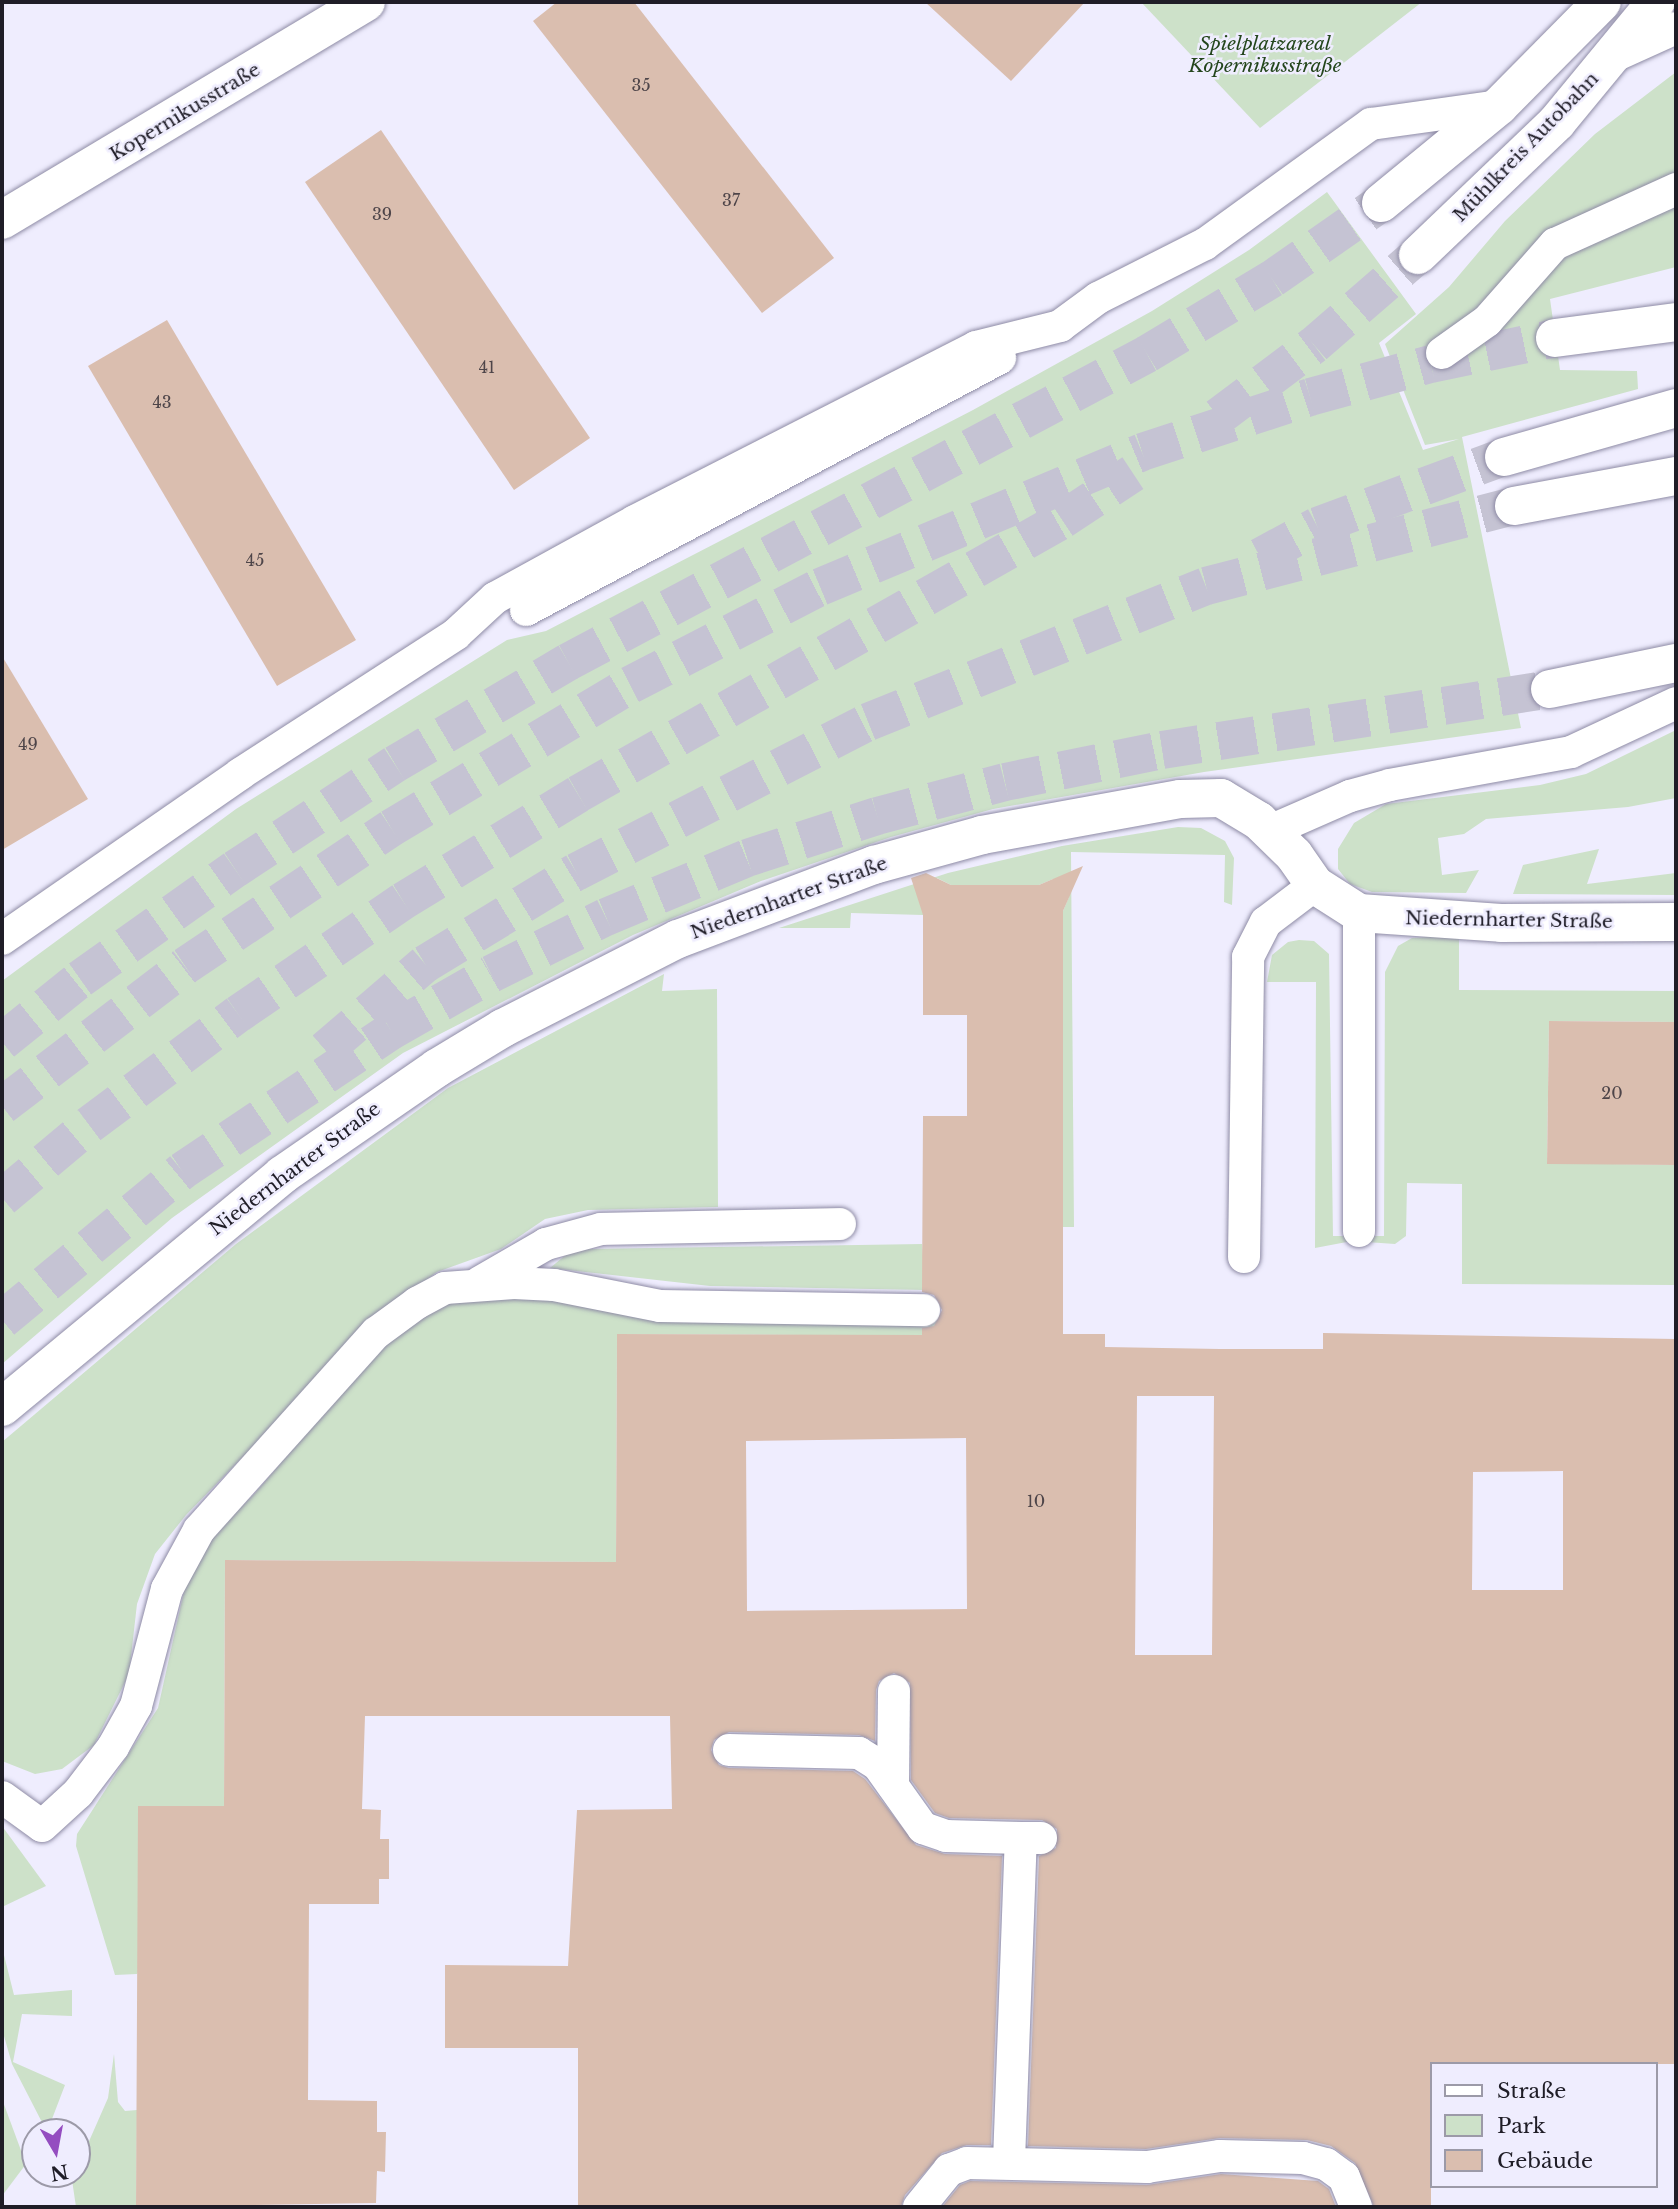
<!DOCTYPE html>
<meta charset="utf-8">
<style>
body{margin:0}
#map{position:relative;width:1678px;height:2209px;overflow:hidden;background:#efedfe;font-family:"Libre Baskerville",serif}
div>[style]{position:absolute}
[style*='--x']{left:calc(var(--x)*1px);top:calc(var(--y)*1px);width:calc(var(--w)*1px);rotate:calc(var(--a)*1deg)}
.green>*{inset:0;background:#cde1c9}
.building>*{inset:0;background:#dabeaf}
.motorway-tunnel>*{height:38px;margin-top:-19px;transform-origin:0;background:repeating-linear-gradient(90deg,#c5c3d3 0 38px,transparent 0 57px)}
.roads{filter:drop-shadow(0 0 2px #8e8ba5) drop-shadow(0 0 2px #8e8ba5)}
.service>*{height:32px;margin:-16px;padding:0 16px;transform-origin:16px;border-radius:16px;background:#fff}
.minor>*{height:38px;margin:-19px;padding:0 19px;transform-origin:19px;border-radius:19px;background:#fff}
.motorway>*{height:38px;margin:-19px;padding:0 19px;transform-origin:19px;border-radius:19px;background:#fff}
span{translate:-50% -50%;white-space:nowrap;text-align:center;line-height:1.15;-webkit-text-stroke:5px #efedfe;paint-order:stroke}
.number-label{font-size:16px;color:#4e4549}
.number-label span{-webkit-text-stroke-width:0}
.park-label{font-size:19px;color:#24461c;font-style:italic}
.street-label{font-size:19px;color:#1f1d27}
.frame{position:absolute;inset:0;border:4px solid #1f1d27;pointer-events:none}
.legend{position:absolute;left:1430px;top:2062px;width:228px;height:126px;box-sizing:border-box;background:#efedfe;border:2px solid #9c9aa8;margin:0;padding:9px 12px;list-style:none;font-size:21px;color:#1f1d27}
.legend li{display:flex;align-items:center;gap:14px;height:35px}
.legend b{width:35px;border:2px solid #9c9aa8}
.north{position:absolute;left:21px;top:2118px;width:70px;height:70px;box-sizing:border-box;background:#efedfe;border:2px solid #9c9aa8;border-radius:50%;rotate:170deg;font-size:19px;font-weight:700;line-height:28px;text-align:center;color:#1f1d27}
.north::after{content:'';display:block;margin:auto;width:24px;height:32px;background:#944dc0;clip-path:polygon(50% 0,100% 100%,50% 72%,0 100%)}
</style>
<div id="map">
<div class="green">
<i style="clip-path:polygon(1141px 2px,1422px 2px,1260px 128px)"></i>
<i style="clip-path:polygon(1676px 72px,1676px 267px,1550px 299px,1560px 370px,1637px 371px,1638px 389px,1462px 437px,1521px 728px,1204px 772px,993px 809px,891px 837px,761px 881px,633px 935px,403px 1053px,172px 1218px,2px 1364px,2px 981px,236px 809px,507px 640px,546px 631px,973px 410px,1152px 311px,1249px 250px,1327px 192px,1416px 314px,1379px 343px,1423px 450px,1459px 439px,1425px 445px,1385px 344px,1449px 287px,1505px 221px,1595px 134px)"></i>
<i style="clip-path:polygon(1676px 730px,1676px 798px,1628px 807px,1486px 819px,1464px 834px,1438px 838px,1442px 875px,1479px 870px,1466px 893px,1372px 892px,1350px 884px,1338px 869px,1338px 849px,1354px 823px,1386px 804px,1540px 785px,1586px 774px)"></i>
<i style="clip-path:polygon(1178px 827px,1201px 828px,1225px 841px,1234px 858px,1232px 905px,1224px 902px,1225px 855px,1071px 852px,1074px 1227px,1062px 1227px,1063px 911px,1069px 897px,1063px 885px,1053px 879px,1039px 885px,951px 885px,937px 878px,923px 915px,851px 913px,850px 928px,779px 928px,948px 873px,1062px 846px)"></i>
<i style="clip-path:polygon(1599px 849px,1587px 884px,1676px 873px,1676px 895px,1513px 894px,1523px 865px)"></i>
<i style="clip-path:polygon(1459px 935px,1459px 990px,1676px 991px,1676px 1022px,1549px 1021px,1547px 1163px,1676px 1165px,1676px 1285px,1462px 1284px,1462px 1184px,1407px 1183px,1406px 1236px,1395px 1244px,1352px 1241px,1315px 1248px,1316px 982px,1267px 982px,1272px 955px,1288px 942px,1299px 940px,1314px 941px,1329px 954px,1333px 1236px,1384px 1236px,1385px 972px,1398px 946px,1412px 938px)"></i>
<i style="clip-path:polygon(664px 974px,662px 991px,717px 989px,718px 1207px,588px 1210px,545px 1219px,501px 1249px,437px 1272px,365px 1325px,338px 1360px,186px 1515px,155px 1554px,137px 1604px,129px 1674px,94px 1745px,62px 1769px,35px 1774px,2px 1761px,2px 1442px,236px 1244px,448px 1088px)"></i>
<i style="clip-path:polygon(922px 1244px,926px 1290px,710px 1286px,550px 1268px,568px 1253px,588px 1249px)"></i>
<i style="clip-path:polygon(481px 1293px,982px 1317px,982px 1336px,617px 1334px,616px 1562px,225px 1560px,224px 1806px,137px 1974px,115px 1975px,76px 1846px,77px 1834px,158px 1708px,184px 1591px,198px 1551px,255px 1493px,398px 1327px,453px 1298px)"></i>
<i style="clip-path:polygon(2px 1826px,46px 1886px,2px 1907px)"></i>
<i style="clip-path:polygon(2px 1947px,14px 1995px,72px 1990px,72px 2016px,22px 2014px,13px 2062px,65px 2085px,47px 2132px,12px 2064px,2px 2029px)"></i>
<i style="clip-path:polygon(114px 2054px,118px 2102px,125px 2111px,137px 2110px,136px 2207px,76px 2207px,72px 2180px,108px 2098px)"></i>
<i style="clip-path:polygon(2px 2099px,26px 2164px,2px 2196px)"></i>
</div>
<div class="building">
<i style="clip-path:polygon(557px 2px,634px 2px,834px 258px,762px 313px,533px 21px)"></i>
<i style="clip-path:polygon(925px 2px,1085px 2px,1011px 81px)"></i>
<i style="clip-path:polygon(381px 130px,590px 438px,514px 490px,305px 182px)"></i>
<i style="clip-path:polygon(167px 320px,356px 640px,277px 686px,88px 366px)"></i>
<i style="clip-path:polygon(2px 656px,88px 799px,2px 850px)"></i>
<i style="clip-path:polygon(evenodd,1083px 866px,1063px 911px,1063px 1334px,1105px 1334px,1105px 1347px,1220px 1349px,1323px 1349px,1323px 1333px,1676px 1339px,1676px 2064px,1431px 2064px,1431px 2207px,1374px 2207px,1355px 2163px,1331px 2146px,1307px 2140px,1220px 2138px,1146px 2149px,1028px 2146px,1039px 1856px,1056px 1848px,1057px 1829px,1042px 1820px,949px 1818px,935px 1813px,911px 1780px,910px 1683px,894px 1673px,879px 1681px,876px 1690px,875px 1741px,859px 1735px,729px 1732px,714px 1740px,711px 1750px,719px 1765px,729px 1768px,853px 1771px,865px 1779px,916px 1845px,945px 1854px,1002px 1856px,991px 2145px,967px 2145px,942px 2153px,905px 2195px,901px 2207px,578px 2207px,578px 2048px,445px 2048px,445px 1965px,568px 1966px,577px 1810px,672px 1809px,670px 1716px,365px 1716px,362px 1809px,381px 1810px,380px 1839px,389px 1839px,389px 1879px,379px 1879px,379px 1904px,309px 1904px,308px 2100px,377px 2101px,377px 2132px,386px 2132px,385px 2172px,377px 2171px,376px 2203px,136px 2207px,138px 1806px,224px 1806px,225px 1560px,616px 1562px,617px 1334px,922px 1335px,922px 1328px,934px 1326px,942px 1310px,934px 1295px,922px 1292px,923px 1116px,967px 1116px,967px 1015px,923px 1015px,923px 915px,911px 878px,926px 873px,951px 885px,1039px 885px,1083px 866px,1137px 1396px,1214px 1396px,1212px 1655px,1135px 1655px,1137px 1396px,1083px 866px,966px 1438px,967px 1609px,747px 1611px,746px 1441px,966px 1438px,1083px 866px,1563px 1471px,1563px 1590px,1472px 1590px,1473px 1472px,1563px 1471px)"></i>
<i style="clip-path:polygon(1549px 1021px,1676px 1022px,1676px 1165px,1547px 1164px)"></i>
<i style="clip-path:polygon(1221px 2174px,1318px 2181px,1329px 2189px,1336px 2207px,942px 2207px,960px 2185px,970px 2181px,1147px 2185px)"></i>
</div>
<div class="motorway-tunnel">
<i style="--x:1218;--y:417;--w:120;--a:-36.9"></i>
<i style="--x:1314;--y:345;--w:138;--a:-40.9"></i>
<i style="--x:1260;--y:557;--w:65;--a:-28.5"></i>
<i style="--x:1317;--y:526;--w:199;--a:-20.3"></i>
<i style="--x:2;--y:1042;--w:100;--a:-38.9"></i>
<i style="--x:80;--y:979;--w:190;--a:-35.4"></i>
<i style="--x:235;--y:869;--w:191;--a:-33.3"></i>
<i style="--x:395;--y:764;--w:201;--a:-30.5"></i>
<i style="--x:568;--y:662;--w:656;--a:-28.01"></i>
<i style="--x:1147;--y:354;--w:146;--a:-31"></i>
<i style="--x:1272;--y:279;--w:133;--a:-34.9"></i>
<i style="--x:325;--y:1050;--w:132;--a:-40.7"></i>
<i style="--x:425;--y:964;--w:177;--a:-31.4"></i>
<i style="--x:576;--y:872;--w:328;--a:-27.2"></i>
<i style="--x:868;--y:722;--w:364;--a:-21.9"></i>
<i style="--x:1206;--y:586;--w:318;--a:-14.6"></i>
<i style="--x:2;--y:1106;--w:230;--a:-37.4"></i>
<i style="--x:185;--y:966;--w:248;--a:-33.8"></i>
<i style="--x:391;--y:828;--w:279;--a:-30.9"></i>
<i style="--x:630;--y:685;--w:214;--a:-27.3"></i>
<i style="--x:820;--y:587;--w:349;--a:-22.7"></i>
<i style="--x:1142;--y:452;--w:177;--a:-18.1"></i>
<i style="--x:1310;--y:397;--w:125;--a:-15.3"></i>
<i style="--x:1431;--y:364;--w:127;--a:-11.8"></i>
<i style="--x:2;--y:1198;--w:114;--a:-40"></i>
<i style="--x:89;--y:1125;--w:186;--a:-36.7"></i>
<i style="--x:238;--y:1014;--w:200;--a:-34.4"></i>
<i style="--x:403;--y:901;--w:205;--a:-31.4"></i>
<i style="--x:578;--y:794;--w:556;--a:-29.51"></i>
<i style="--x:1062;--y:520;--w:85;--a:-33.5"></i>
<i style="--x:2;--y:1320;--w:234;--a:-39.6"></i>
<i style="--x:182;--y:1171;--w:252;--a:-33.8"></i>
<i style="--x:391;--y:1031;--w:115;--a:-29.7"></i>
<i style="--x:491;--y:974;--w:128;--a:-26.4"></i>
<i style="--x:606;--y:917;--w:153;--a:-22.7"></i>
<i style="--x:747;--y:858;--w:137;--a:-17.9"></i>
<i style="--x:877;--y:816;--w:132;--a:-14.9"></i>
<i style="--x:1005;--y:782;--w:160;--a:-11.5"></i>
<i style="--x:1162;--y:750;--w:393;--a:-8.9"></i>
</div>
<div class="roads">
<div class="service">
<i style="--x:1614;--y:56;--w:68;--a:-24.3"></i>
<i style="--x:1442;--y:353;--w:55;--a:-35.4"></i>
<i style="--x:1487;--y:321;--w:103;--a:-48.6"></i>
<i style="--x:1555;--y:244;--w:133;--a:-24.4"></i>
<i style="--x:526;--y:610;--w:537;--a:-28"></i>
<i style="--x:1270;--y:831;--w:87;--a:-23.6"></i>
<i style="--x:1350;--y:796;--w:41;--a:-15.4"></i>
<i style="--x:1390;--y:785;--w:184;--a:-10.3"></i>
<i style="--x:1571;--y:752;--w:116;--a:-25"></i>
<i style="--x:2;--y:939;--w:290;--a:-34.7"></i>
<i style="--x:240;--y:774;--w:257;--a:-32.9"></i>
<i style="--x:456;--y:634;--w:53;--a:-42.7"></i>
<i style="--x:495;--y:598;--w:160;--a:-28.8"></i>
<i style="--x:635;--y:521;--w:383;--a:-27"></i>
<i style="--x:976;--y:347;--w:87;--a:-14"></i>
<i style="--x:1060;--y:326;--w:47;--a:-36.4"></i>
<i style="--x:1098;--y:298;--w:120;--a:-26.8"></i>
<i style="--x:1205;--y:244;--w:205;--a:-35.9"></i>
<i style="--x:1371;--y:124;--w:129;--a:-8"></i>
<i style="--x:1359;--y:1231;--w:318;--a:-90"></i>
<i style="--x:1244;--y:1257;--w:300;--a:-89.2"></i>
<i style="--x:1248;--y:957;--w:39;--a:-63"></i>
<i style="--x:1266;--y:922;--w:61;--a:-37.1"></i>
<i style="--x:480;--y:1282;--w:76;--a:-29.9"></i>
<i style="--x:546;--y:1244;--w:57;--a:-15.3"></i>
<i style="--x:601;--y:1229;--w:239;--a:-1.2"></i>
<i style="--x:729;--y:1750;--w:130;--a:1.3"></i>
<i style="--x:859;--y:1753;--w:22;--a:32"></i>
<i style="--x:878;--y:1765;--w:77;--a:54.5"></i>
<i style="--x:923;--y:1828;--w:24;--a:19"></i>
<i style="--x:946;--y:1836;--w:75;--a:1.5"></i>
<i style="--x:893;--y:1785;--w:94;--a:-89.4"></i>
<i style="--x:2;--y:1797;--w:49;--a:35.9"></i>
<i style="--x:42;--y:1826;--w:49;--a:-42.5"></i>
<i style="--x:78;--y:1793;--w:58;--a:-52.7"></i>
<i style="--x:113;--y:1747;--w:47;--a:-60.7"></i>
<i style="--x:136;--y:1706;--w:121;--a:-75.2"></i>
<i style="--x:167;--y:1589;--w:67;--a:-61.5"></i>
<i style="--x:199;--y:1530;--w:265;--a:-48.1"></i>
<i style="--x:376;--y:1333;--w:51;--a:-36.2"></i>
<i style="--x:417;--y:1303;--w:32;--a:-28"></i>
<i style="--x:445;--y:1288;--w:69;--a:-4.1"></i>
<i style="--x:514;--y:1283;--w:40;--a:2.9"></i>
<i style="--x:554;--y:1285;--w:108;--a:11.2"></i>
<i style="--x:660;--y:1306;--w:264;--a:0.9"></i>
<i style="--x:1009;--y:2161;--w:323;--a:-87.9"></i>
<i style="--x:1021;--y:1838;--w:20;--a:0"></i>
<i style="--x:919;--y:2207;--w:48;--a:-51"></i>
<i style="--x:949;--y:2170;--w:19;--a:-21"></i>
<i style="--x:967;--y:2163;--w:180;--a:1.3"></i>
<i style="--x:1147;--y:2167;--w:74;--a:-8.6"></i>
<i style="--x:1220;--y:2156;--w:83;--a:1.4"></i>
<i style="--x:1303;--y:2158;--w:24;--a:15"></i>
<i style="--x:1326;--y:2164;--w:22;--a:36"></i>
<i style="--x:1344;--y:2177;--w:32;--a:68"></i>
</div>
<div class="minor">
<i style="--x:2;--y:220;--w:424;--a:-30.9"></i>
<i style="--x:2;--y:1407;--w:364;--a:-39.6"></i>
<i style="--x:282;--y:1175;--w:188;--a:-34.6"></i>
<i style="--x:437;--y:1068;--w:77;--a:-31.2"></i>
<i style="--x:503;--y:1028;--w:196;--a:-27"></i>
<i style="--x:678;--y:939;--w:210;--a:-20.7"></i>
<i style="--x:874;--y:865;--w:112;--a:-15.5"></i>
<i style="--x:982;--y:835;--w:201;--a:-10.3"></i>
<i style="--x:1180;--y:799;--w:41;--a:-1.4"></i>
<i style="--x:1221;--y:798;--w:44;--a:31.2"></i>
<i style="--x:1259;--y:821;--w:49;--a:44.2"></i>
<i style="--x:1294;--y:855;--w:37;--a:55"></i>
<i style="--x:1315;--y:885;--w:52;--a:32.5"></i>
<i style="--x:1359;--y:913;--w:142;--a:4"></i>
<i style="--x:1501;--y:923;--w:175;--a:-0.3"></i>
</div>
<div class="motorway">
<i style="--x:1381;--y:203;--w:153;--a:-39.4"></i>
<i style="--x:1499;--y:106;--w:146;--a:-45.3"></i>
<i style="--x:1418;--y:255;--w:192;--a:-43.7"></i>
<i style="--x:1557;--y:122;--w:156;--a:-50.5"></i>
<i style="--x:1555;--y:338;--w:122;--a:-7.5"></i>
<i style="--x:1504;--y:457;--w:179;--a:-15.9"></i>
<i style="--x:1514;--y:506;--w:165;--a:-10.5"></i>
<i style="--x:1550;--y:689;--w:129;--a:-11.7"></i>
</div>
</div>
<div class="number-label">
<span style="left:641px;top:85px">35</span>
<span style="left:731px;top:200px">37</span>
<span style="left:382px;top:214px">39</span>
<span style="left:487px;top:367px">41</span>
<span style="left:162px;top:402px">43</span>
<span style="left:255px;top:560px">45</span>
<span style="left:28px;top:744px">49</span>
<span style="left:1612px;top:1093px">20</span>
<span style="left:1036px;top:1501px">10</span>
</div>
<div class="park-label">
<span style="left:1265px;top:55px">Spielplatzareal<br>Kopernikusstraße</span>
</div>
<div class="street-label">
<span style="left:185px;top:112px;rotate:-31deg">Kopernikusstraße</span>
<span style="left:1526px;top:147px;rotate:-46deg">Mühlkreis Autobahn</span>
<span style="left:789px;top:898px;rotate:-20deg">Niedernharter Straße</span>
<span style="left:1509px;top:920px;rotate:1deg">Niedernharter Straße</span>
<span style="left:295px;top:1169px;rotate:-37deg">Niedernharter Straße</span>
</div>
<div class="frame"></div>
<ul class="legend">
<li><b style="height:9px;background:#fff"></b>Straße</li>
<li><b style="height:19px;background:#cde1c9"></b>Park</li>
<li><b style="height:19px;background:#dabeaf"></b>Gebäude</li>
</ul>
<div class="north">N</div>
</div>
